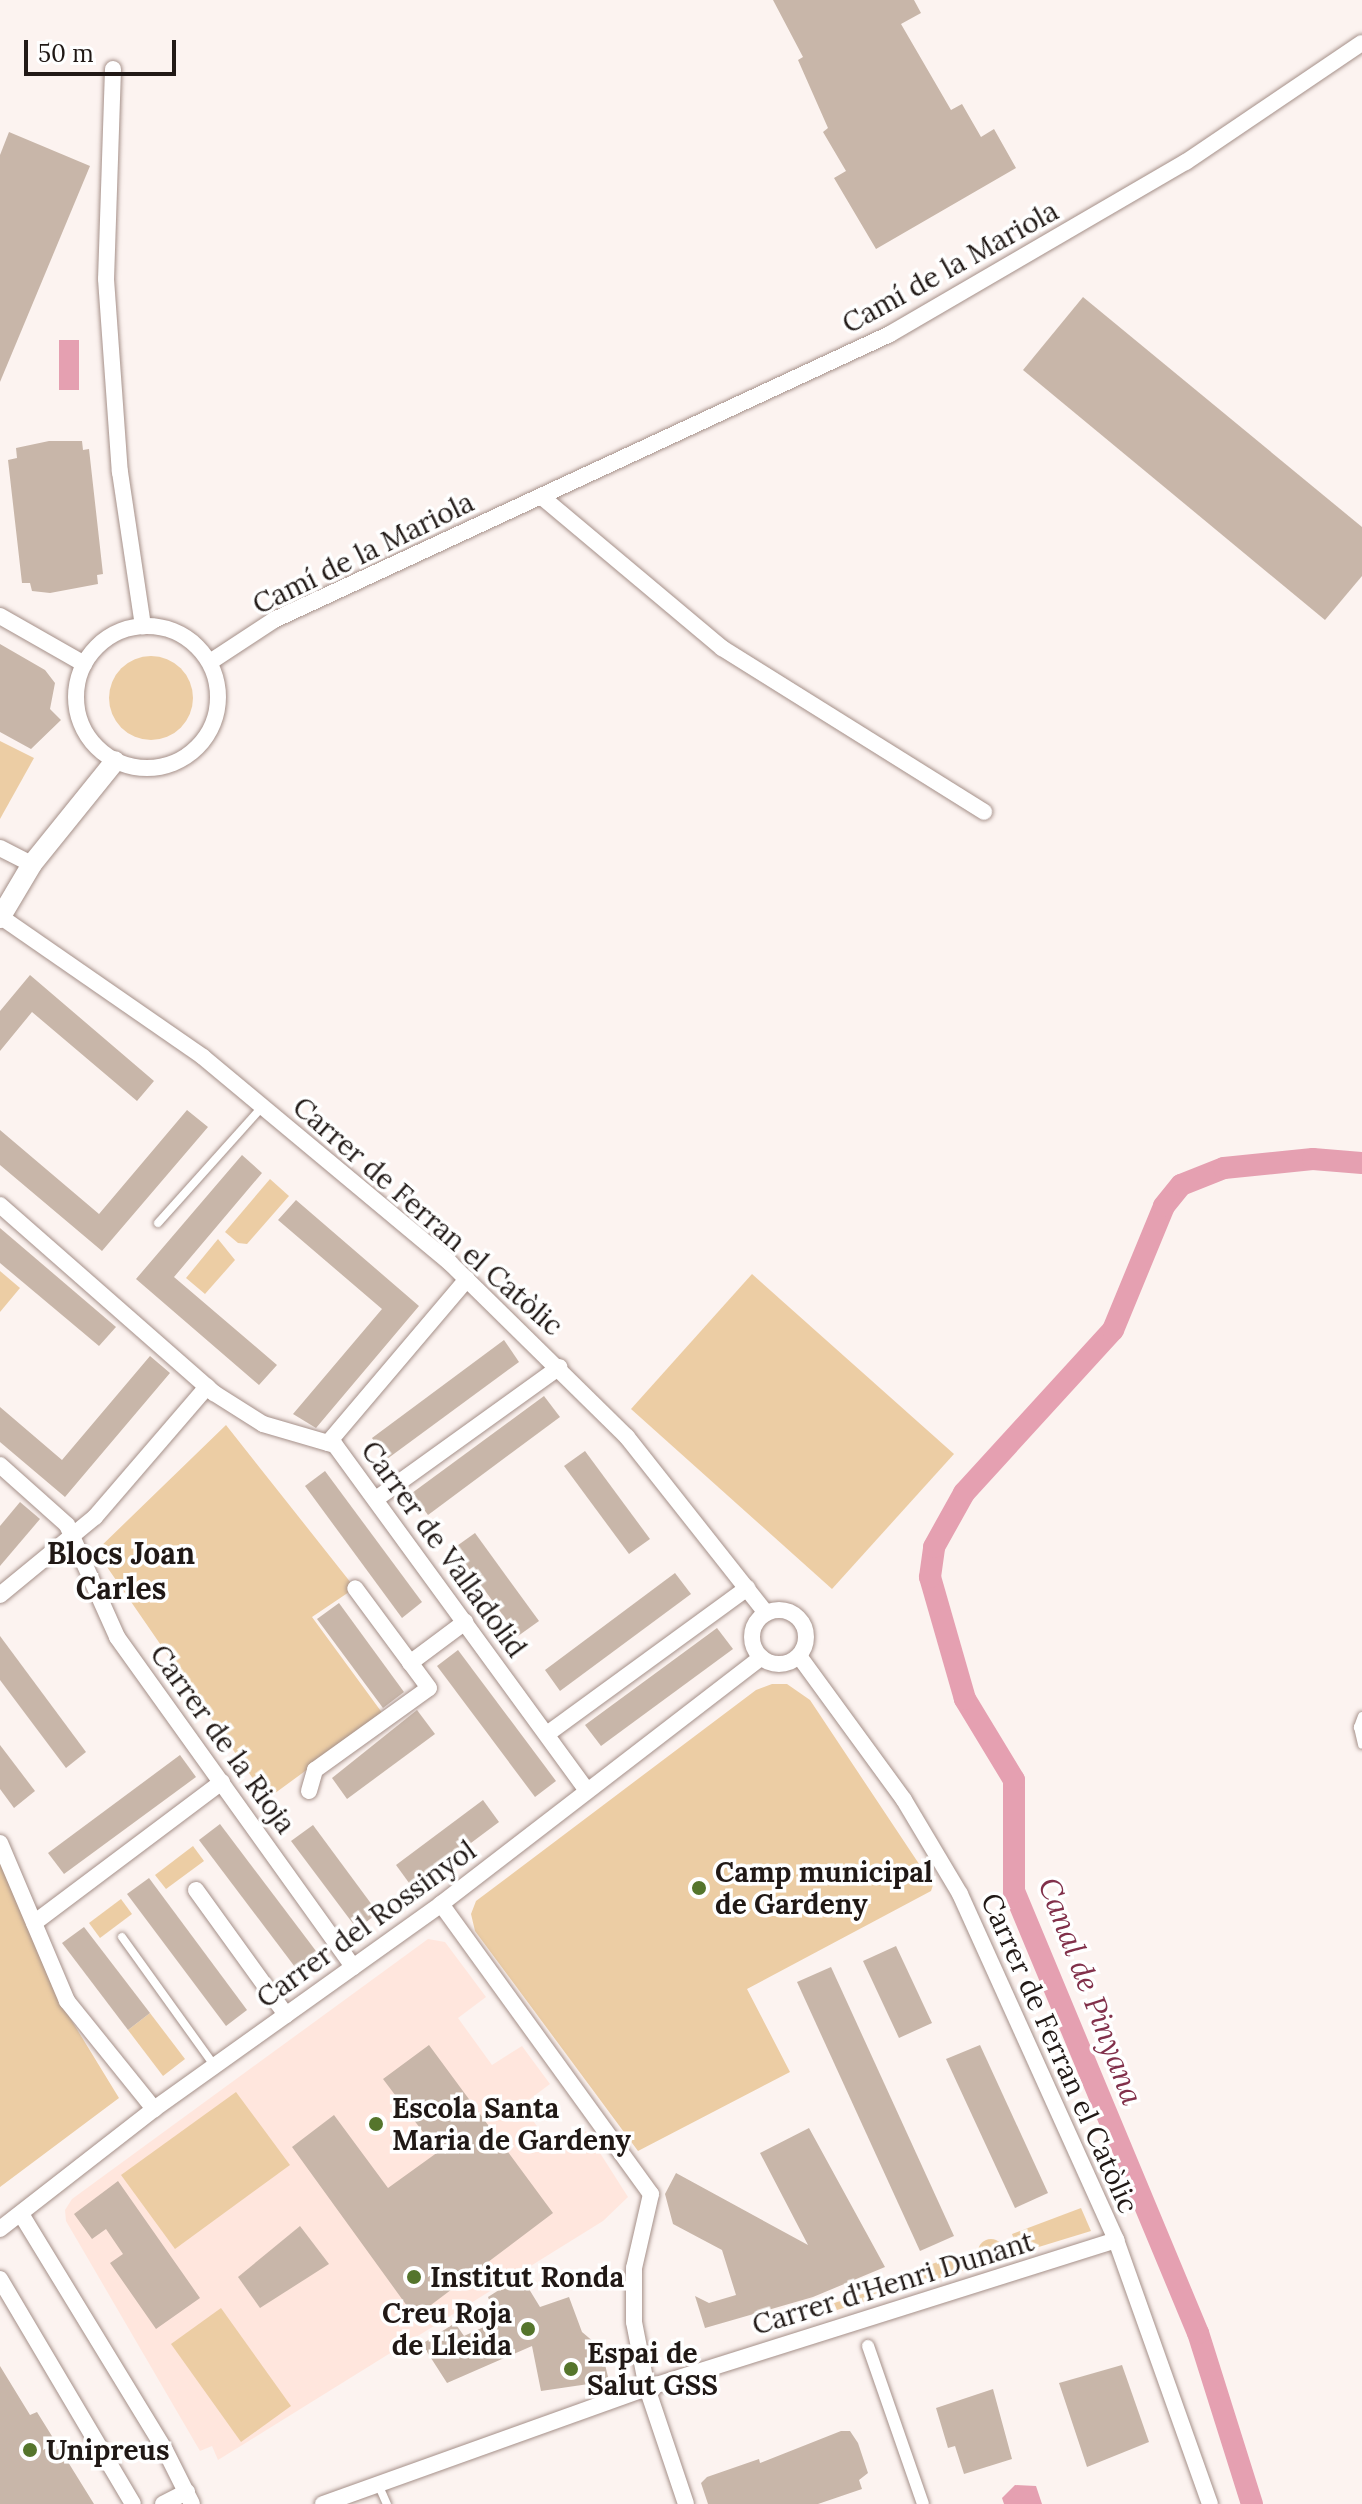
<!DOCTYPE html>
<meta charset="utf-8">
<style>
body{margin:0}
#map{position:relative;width:1362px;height:2504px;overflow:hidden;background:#fcf3f0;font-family:Lora,serif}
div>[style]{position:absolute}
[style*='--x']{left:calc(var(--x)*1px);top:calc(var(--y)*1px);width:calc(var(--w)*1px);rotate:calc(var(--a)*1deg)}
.built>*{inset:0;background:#ffe6dd}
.green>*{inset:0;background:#eccda4}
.round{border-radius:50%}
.water>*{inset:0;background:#e5a0b1}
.canal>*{height:22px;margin:-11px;padding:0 11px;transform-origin:11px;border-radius:11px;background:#e5a0b1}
.building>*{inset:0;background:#c8b6a9}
.roads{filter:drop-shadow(0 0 2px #a59089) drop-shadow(0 0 2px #a59089)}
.service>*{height:8px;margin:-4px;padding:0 4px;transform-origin:4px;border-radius:4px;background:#fff}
.pedestrian>*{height:12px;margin:-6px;padding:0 6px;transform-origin:6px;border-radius:6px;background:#fff}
.minor>*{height:16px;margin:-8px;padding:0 8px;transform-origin:8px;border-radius:8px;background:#fff}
.minor>.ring{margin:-8px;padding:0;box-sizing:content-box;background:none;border:16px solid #fff;border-radius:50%}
.tertiary>*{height:20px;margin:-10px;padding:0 10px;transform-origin:10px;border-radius:10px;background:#fff}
.dots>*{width:22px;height:22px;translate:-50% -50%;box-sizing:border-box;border:4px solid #fff;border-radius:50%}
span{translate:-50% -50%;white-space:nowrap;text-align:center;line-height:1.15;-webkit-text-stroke:7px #fff;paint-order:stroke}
.street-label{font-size:28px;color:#211916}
.poi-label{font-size:28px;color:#211916;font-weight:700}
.left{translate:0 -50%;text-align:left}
.right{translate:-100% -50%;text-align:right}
.neighbourhood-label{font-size:30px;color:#211916;font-weight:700}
.water-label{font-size:30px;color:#81304a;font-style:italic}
.scale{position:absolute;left:24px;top:40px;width:152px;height:36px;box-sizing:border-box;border:4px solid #211916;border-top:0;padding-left:10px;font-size:24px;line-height:28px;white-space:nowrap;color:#211916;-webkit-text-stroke:6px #fff;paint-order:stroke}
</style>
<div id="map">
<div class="built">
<i style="clip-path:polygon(428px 1939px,445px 1942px,486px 1997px,458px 2018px,492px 2065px,522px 2046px,550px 2084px,522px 2105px,556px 2153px,586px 2131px,628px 2197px,603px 2221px,218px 2460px,212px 2446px,200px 2451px,66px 2221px,65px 2210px,72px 2199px)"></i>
</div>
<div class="green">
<i class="round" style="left:109px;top:656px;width:84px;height:84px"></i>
<i style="clip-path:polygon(0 741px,34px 758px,0 819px)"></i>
<i style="clip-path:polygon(270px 1179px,289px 1196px,247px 1244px,238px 1243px,225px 1232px)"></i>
<i style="clip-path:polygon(218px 1239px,235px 1260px,205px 1294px,186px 1278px)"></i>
<i style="clip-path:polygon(0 1271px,20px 1288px,0 1312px)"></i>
<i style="clip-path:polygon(752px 1274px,954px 1454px,832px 1589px,631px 1409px)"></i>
<i style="clip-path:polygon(226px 1425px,355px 1588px,312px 1617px,383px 1714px,267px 1799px,96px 1551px)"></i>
<i style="clip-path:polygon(772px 1684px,787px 1684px,810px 1700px,933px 1885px,931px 1891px,747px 1989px,790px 2072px,638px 2151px,475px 1931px,471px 1914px,476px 1901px,756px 1690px)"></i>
<i style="clip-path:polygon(193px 1846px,204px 1861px,166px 1889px,155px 1875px)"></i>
<i style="clip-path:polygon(0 1861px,56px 1995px,119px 2098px,0 2187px)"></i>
<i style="clip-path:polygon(121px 1899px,132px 1914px,100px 1938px,89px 1923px)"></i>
<i style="clip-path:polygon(150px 2013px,185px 2059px,163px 2076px,128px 2030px)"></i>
<i style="clip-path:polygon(236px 2092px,290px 2165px,175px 2249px,121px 2175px)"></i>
<i style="clip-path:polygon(1081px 2208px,1091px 2231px,1019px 2253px,1012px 2234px)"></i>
<i class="round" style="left:978px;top:2239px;width:26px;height:26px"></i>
<i style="clip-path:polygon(970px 2251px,975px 2267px,837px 2310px,834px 2303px,881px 2288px,879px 2282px)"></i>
<i style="clip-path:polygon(221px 2308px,291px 2406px,241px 2442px,171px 2344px)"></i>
</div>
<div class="water">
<i style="clip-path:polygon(59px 340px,79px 340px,79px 390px,59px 390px)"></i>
<i style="clip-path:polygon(1015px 2485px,1036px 2486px,1042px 2504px,1004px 2504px,1002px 2498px)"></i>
</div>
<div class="canal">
<i style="--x:1252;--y:2504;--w:179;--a:-107.5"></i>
<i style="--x:1198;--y:2333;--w:478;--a:-112.6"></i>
<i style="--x:1014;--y:1892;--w:112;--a:-90"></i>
<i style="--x:1014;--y:1780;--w:95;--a:-121.2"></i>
<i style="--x:965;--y:1699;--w:127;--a:-106"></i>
<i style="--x:930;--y:1577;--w:30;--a:-82"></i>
<i style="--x:934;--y:1547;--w:62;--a:-60.9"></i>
<i style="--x:964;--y:1493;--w:221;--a:-47.6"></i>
<i style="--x:1113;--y:1330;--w:134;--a:-67.6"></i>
<i style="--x:1164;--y:1206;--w:27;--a:-51"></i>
<i style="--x:1181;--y:1185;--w:46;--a:-21.6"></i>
<i style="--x:1224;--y:1168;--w:89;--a:-5.8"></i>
<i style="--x:1313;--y:1159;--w:49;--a:4.7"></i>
</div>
<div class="building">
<i style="clip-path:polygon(773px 0,914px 0,921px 13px,901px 24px,951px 110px,962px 104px,981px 137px,994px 129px,1016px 168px,876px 249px,834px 178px,846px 171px,823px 132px,828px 128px,798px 60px,803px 57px)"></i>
<i style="clip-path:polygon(9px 132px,90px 166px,0 382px,0 155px)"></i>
<i style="clip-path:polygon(1083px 297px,1362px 527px,1362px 576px,1325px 620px,1023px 370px)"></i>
<i style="clip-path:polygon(49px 441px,82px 441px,83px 450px,89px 449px,103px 574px,97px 575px,98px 584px,50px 593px,32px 591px,30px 583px,22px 583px,8px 460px,17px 458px,16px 448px)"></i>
<i style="clip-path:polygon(0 644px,45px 670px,55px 683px,50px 709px,61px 720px,31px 749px,0 732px)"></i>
<i style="clip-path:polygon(30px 975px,154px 1081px,137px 1101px,32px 1012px,0 1051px,0 1011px)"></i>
<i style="clip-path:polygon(187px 1110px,208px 1127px,102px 1251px,0 1165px,0 1130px,99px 1214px)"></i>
<i style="clip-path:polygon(242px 1155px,262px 1173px,174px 1277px,277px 1365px,259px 1385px,136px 1279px)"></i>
<i style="clip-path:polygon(296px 1200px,419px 1306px,316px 1428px,293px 1414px,382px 1309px,278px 1220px)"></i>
<i style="clip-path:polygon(0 1228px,116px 1327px,99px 1346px,0 1263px)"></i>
<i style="clip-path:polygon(504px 1340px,519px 1362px,387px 1459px,372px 1438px)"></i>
<i style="clip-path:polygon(150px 1356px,170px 1373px,65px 1497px,0 1442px,0 1407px,62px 1460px)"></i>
<i style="clip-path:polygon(544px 1396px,560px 1417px,428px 1515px,412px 1493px)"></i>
<i style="clip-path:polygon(585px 1451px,650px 1539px,629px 1554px,564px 1466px)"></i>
<i style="clip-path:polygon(325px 1471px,422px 1602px,402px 1618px,305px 1486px)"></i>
<i style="clip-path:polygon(20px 1502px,40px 1519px,0 1566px,0 1526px)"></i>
<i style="clip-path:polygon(475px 1533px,539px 1621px,518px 1636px,454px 1548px)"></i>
<i style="clip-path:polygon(675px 1573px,691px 1594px,560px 1691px,545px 1670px)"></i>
<i style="clip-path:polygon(339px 1603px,404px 1692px,383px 1708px,317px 1619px)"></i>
<i style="clip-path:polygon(717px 1628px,733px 1649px,601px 1746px,585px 1725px)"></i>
<i style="clip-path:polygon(0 1636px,86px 1752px,66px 1768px,0 1680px)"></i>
<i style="clip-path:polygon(458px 1650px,556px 1781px,535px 1797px,437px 1666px)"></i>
<i style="clip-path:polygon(417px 1710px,435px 1734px,347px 1799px,332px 1778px)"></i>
<i style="clip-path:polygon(0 1745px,35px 1791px,14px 1808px,0 1789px)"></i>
<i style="clip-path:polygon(180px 1755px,196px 1777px,64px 1874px,48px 1853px)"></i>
<i style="clip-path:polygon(483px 1800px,499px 1822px,412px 1887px,396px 1865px)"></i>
<i style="clip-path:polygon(220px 1824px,319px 1955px,298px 1971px,199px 1840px)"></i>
<i style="clip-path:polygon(313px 1825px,378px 1913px,357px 1929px,291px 1841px)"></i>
<i style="clip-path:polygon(149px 1878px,247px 2010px,226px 2026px,127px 1894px)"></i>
<i style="clip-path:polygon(84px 1927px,150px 2013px,128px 2030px,62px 1943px)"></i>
<i style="clip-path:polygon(896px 1946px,932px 2023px,899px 2038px,863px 1961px)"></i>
<i style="clip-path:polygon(831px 1967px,954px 2236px,920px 2251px,797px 1982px)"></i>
<i style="clip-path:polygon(429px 2045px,553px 2213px,415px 2317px,292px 2147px,334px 2115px,388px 2188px,438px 2152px,383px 2079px)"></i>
<i style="clip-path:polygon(980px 2045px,1048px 2193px,1015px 2208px,946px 2059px)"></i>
<i style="clip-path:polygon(809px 2128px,885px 2267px,813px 2297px,705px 2328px,695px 2296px,709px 2303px,736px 2295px,722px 2250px,673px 2224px,665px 2194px,676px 2173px,808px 2245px,760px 2153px)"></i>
<i style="clip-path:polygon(118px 2181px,200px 2298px,156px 2329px,110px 2263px,123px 2254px,106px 2229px,92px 2239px,74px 2214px)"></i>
<i style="clip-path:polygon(300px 2226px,329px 2264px,260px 2308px,238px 2277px)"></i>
<i style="clip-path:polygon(521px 2276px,540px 2307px,569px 2297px,582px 2332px,601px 2348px,609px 2381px,541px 2391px,532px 2346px,447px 2383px,422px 2344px,455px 2323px,464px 2336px,497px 2321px,488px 2297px)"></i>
<i style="clip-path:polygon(1122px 2365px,1149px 2442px,1087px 2467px,1059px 2383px)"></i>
<i style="clip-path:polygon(0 2366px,30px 2415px,37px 2412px,94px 2504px,0 2504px)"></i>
<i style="clip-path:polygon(993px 2389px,1012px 2459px,964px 2474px,955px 2446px,948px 2448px,936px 2408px)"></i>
<i style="clip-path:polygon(841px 2431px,850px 2431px,858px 2443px,868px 2473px,859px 2480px,862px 2489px,818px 2504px,708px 2504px,701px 2483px,707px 2477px,759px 2459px,760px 2463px)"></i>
</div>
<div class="roads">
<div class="service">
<i style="--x:158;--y:1223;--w:157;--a:-48.1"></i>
<i style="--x:1362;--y:1716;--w:12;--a:110"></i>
<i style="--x:1358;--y:1727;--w:18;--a:77"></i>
<i style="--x:122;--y:1937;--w:158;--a:54.3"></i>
<i style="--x:378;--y:2484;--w:22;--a:66"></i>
</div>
<div class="pedestrian">
<i style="--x:868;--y:2346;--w:167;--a:70.8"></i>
</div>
<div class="minor">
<i style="--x:113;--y:69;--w:210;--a:91.9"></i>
<i style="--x:106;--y:279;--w:194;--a:85.9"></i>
<i style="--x:120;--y:472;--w:156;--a:81.5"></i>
<i style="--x:542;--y:497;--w:235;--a:40"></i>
<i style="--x:722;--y:648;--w:309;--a:32"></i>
<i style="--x:0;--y:616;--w:97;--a:29.7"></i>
<i class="ring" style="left:76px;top:626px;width:126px;height:126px"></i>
<i style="--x:210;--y:662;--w:77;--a:-33.3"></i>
<i style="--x:274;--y:620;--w:679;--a:-24.9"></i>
<i style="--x:890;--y:334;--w:342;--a:-30.2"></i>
<i style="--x:1186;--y:162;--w:212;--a:-34.1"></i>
<i style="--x:0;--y:848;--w:36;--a:27"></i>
<i style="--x:0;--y:907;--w:10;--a:84"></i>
<i style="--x:1;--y:917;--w:246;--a:34.7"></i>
<i style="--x:203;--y:1057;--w:322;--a:39.8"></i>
<i style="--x:450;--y:1263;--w:248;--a:44.5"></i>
<i style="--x:627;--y:1437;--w:224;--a:51.7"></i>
<i style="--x:0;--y:1205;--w:285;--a:41.3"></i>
<i style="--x:214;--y:1393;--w:58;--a:32.3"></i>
<i style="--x:263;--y:1424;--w:75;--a:16.3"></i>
<i style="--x:335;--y:1445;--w:426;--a:53.9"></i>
<i style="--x:328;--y:1443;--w:215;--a:-49.7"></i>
<i style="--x:0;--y:1465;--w:90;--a:41.8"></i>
<i style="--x:67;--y:1525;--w:123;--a:65.9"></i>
<i style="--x:117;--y:1637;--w:406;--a:54.4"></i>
<i style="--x:376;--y:1499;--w:226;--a:-35.7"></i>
<i style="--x:0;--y:1595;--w:123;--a:-39.4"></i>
<i style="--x:95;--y:1517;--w:172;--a:-49.3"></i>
<i class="ring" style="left:752px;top:1610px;width:38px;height:38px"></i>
<i style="--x:799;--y:1656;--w:178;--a:53.9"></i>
<i style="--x:904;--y:1800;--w:109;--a:59.2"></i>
<i style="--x:960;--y:1894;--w:380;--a:65.7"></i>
<i style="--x:1116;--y:2240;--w:280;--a:70.4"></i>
<i style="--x:410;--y:1663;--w:69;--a:-36.7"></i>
<i style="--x:547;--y:1734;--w:248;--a:-36.1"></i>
<i style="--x:309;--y:1791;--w:22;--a:-74"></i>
<i style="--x:315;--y:1770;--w:140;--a:-35.7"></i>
<i style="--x:429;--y:1688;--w:124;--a:-126.5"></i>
<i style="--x:0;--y:1843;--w:172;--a:67"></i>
<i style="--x:67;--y:2001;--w:139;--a:51.1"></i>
<i style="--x:196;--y:1890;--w:154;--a:54.2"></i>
<i style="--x:441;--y:1904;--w:358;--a:54.1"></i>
<i style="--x:651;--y:2194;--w:76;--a:102.9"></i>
<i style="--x:634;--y:2268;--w:54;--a:90"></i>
<i style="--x:634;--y:2322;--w:67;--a:78.9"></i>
<i style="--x:647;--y:2388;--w:122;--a:71.4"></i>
<i style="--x:34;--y:1923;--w:235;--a:-36.9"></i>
<i style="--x:21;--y:2214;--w:276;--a:58.6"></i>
<i style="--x:165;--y:2450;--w:60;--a:63.4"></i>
<i style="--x:0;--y:2229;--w:195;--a:-37.9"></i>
<i style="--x:154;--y:2109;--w:353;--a:-35.5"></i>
<i style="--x:441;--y:1904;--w:404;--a:-37.6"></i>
<i style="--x:0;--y:2279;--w:261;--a:59.4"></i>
<i style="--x:163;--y:2504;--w:27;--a:-27"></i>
<i style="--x:323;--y:2504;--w:344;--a:-19.7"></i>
<i style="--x:647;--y:2388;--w:492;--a:-17.5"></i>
</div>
<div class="tertiary">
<i style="--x:0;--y:918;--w:63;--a:-59.3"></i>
<i style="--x:32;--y:864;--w:132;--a:-51.1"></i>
</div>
</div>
<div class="dots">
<i style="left:699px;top:1888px;background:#55752c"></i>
<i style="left:376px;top:2124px;background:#55752c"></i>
<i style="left:414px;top:2277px;background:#55752c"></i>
<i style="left:528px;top:2329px;background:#55752c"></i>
<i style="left:571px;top:2369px;background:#55752c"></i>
<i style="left:30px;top:2450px;background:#55752c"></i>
</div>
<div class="street-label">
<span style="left:950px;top:267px;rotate:-29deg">Camí de la Mariola</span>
<span style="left:363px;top:553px;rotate:-26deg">Camí de la Mariola</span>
<span style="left:428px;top:1216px;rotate:41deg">Carrer de Ferran el Catòlic</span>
<span style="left:444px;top:1549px;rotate:54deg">Carrer de Valladolid</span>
<span style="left:223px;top:1739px;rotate:54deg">Carrer de la Rioja</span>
<span style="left:366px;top:1924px;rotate:-36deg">Carrer del Rossinyol</span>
<span style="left:1060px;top:2053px;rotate:66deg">Carrer de Ferran el Catòlic</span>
<span style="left:893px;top:2283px;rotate:-17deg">Carrer d'Henri Dunant</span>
</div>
<div class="poi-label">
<span class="left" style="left:715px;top:1888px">Camp municipal<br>de Gardeny</span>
<span class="left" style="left:392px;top:2124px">Escola Santa<br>Maria de Gardeny</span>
<span class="left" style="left:430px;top:2277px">Institut Ronda</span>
<span class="right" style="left:512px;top:2329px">Creu Roja<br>de Lleida</span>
<span class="left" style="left:587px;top:2369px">Espai de<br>Salut GSS</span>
<span class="left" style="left:46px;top:2450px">Unipreus</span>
</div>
<div class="neighbourhood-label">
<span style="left:121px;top:1570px">Blocs Joan<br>Carles</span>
</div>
<div class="water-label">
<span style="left:1091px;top:1991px;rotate:69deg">Canal de Pinyana</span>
</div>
<div class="scale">50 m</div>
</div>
